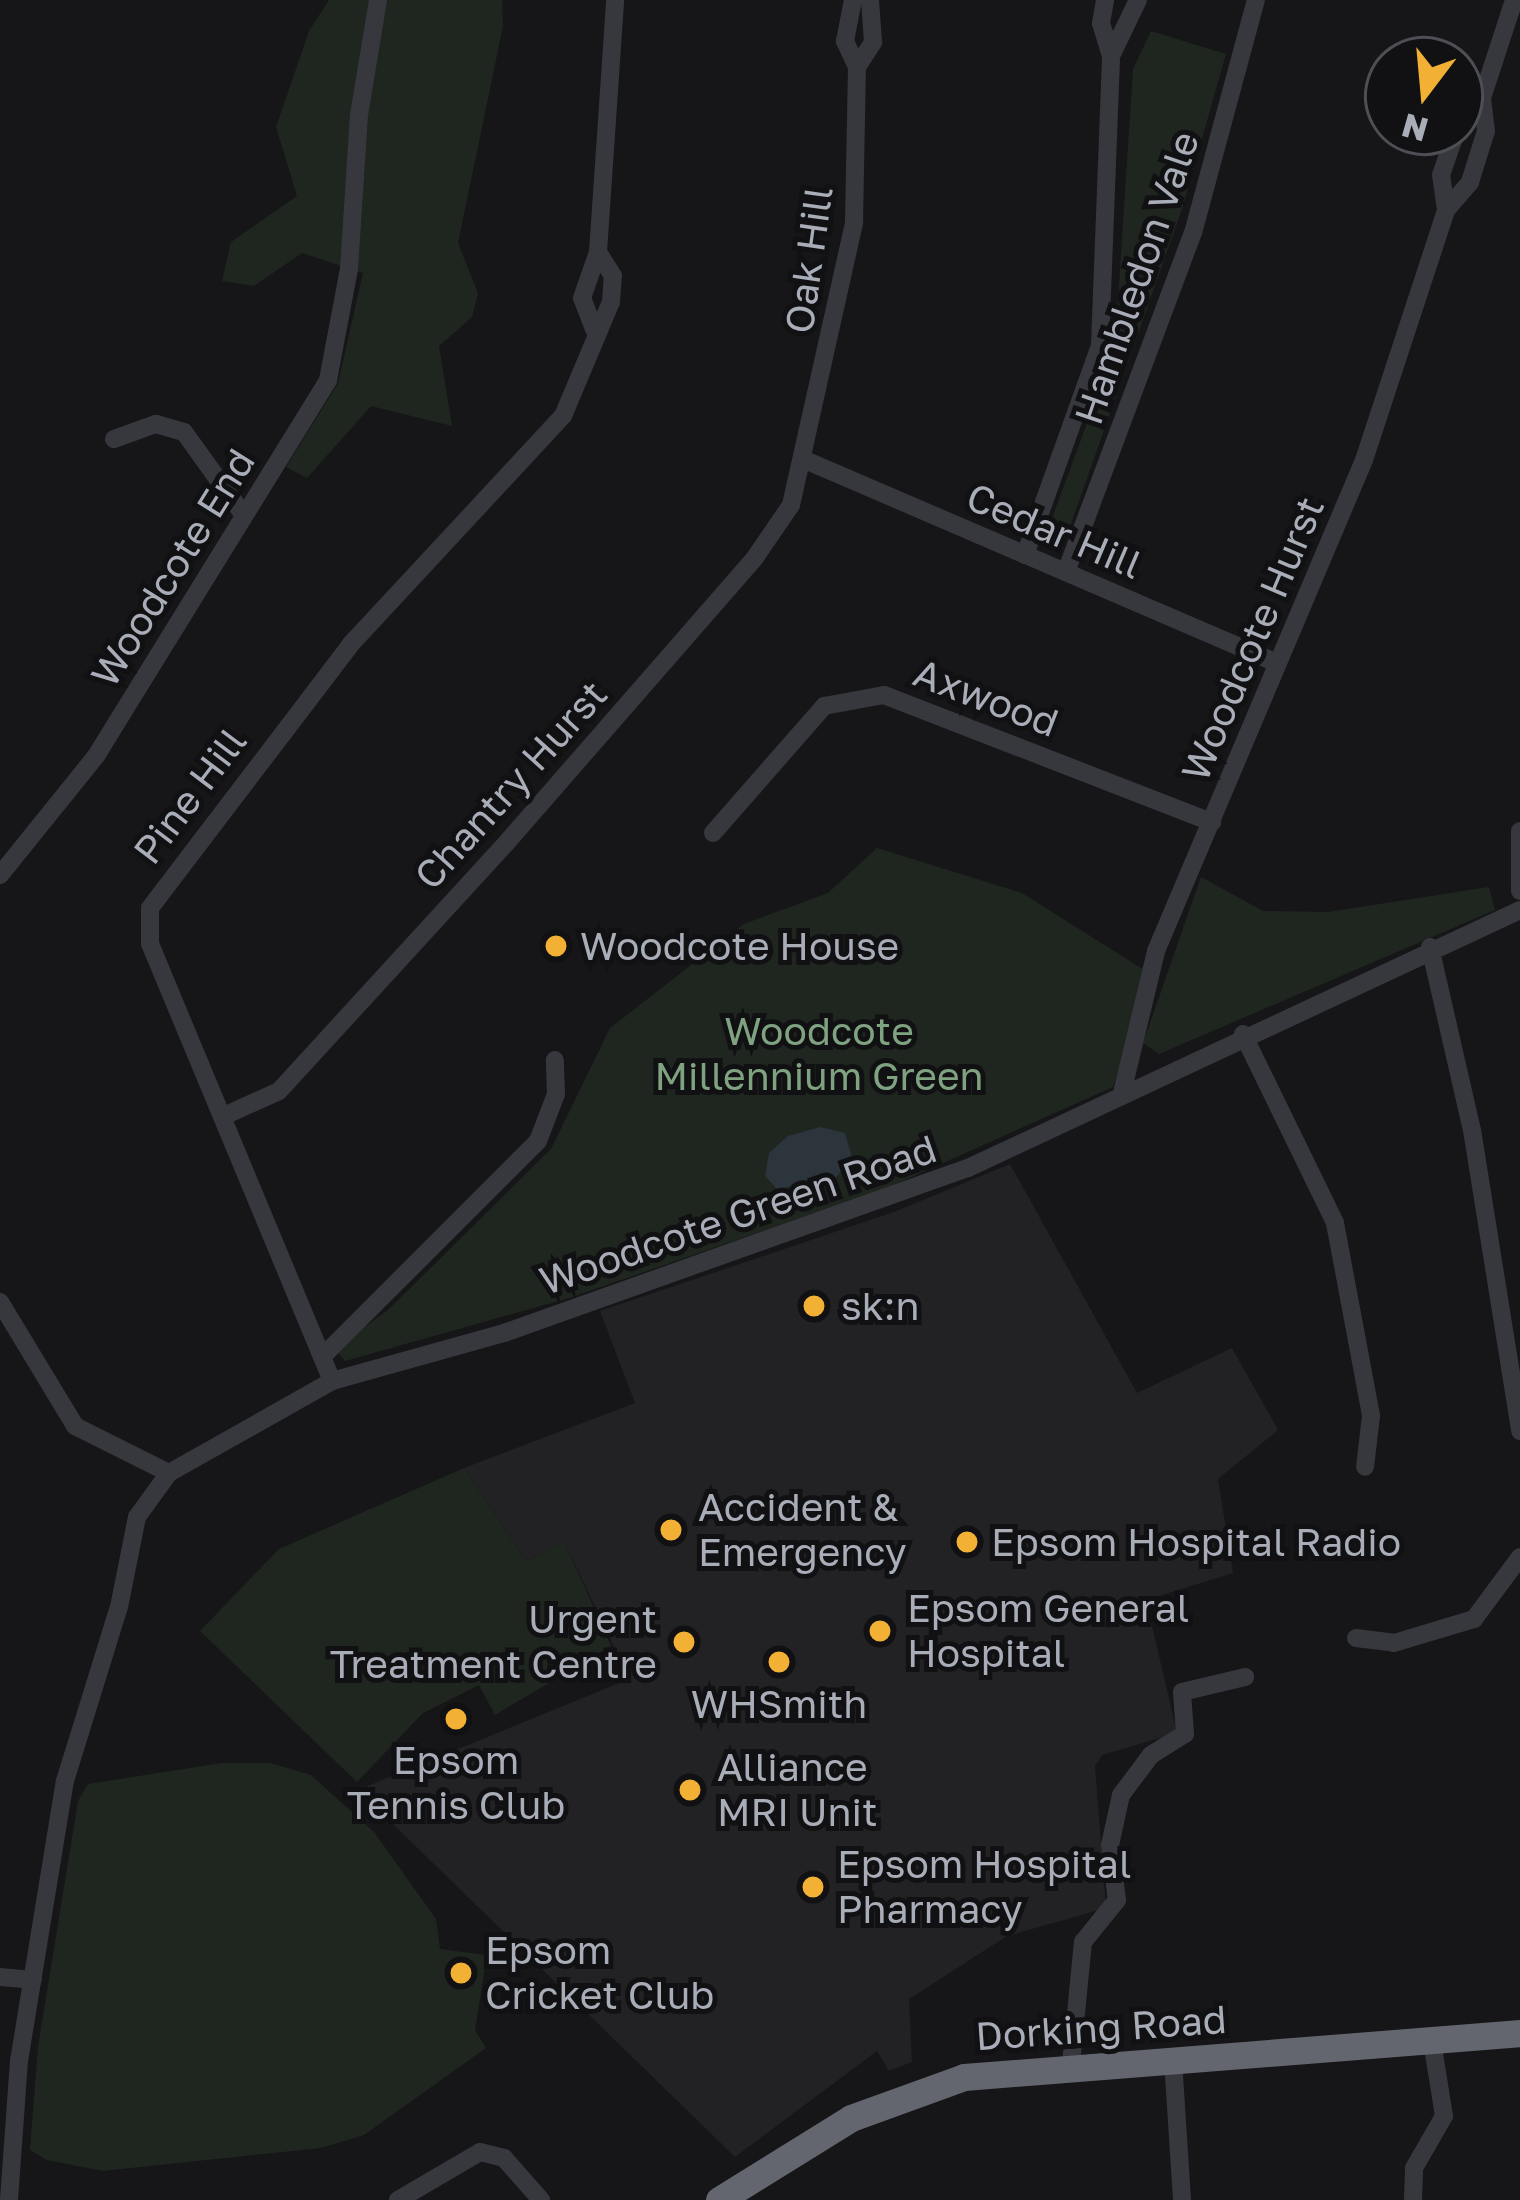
<!DOCTYPE html>
<style>
body{margin:0}
#map{position:relative;width:1520px;height:2200px;overflow:hidden;background:#161618;font-family:"Golos Text",sans-serif}
div>[style]{position:absolute}
[style*='--x']{left:calc(var(--x)*1px);top:calc(var(--y)*1px);width:calc(var(--w)*1px);rotate:calc(var(--a)*1deg)}
.built>*{inset:0;background:#222225}
.green>*{inset:0;background:#1e261f}
.water>*{inset:0;background:#2c353c}
.minor>*{height:18px;margin:-9px;padding:0 9px;transform-origin:9px;border-radius:9px;background:#37383d}
.highway>*{height:27px;margin:-13.5px;padding:0 13.5px;transform-origin:13.5px;border-radius:13.5px;background:#63666e}
.dots>*{width:33px;height:33px;translate:-50% -50%;box-sizing:border-box;border:6px solid #111113;border-radius:50%}
span{translate:-50% -50%;white-space:nowrap;text-align:center;line-height:1.15;-webkit-text-stroke:10px #111113;paint-order:stroke}
.street-label{font-size:39px;color:#a8adb8}
.poi-label{font-size:39px;color:#a8adb8}
.left{translate:0 -50%;text-align:left}
.right{translate:-100% -50%;text-align:right}
.park-label{font-size:39px;color:#7fa381}
.north{position:absolute;left:1364px;top:36px;width:120px;height:120px;box-sizing:border-box;background:#111113;border:3px solid #4d4f55;border-radius:50%;rotate:196deg;font-size:33px;font-weight:700;line-height:48px;text-align:center;color:#a8adb8}
.north::after{content:'';display:block;margin:auto;width:42px;height:54px;background:#f2b134;clip-path:polygon(50% 0,100% 100%,50% 72%,0 100%)}
</style>
<div id="map">
<div class="built">
<i style="clip-path:polygon(1010px 1164px,1137px 1393px,1232px 1348px,1278px 1430px,1218px 1479px,1233px 1573px,1146px 1600px,1177px 1733px,1102px 1755px,1095px 1766px,1106px 1908px,1007px 1936px,909px 1999px,912px 2062px,889px 2071px,877px 2051px,735px 2157px,358px 1790px,629px 1679px,564px 1541px,526px 1561px,464px 1468px,635px 1403px,600px 1311px,894px 1212px)"></i>
</div>
<div class="green">
<i style="clip-path:polygon(329px 0,502px 0,503px 26px,458px 243px,478px 293px,472px 317px,439px 346px,452px 426px,371px 406px,307px 478px,286px 467px,338px 383px,363px 273px,302px 253px,254px 286px,222px 281px,231px 242px,297px 196px,276px 127px,309px 31px)"></i>
<i style="clip-path:polygon(1151px 31px,1226px 54px,1182px 209px,1066px 538px,1047px 532px,1115px 347px,1133px 69px)"></i>
<i style="clip-path:polygon(877px 848px,1022px 893px,1152px 975px,1113px 1087px,887px 1188px,569px 1298px,345px 1361px,335px 1349px,388px 1310px,551px 1149px,610px 1028px,744px 924px,828px 893px)"></i>
<i style="clip-path:polygon(1201px 877px,1263px 911px,1328px 912px,1489px 887px,1495px 910px,1159px 1054px,1143px 1043px)"></i>
<i style="clip-path:polygon(464px 1468px,526px 1561px,564px 1541px,611px 1646px,495px 1715px,479px 1685px,423px 1713px,357px 1782px,200px 1631px,279px 1549px)"></i>
<i style="clip-path:polygon(222px 1763px,270px 1763px,311px 1775px,374px 1832px,436px 1919px,440px 1949px,487px 1955px,475px 2030px,486px 2048px,364px 2135px,321px 2148px,103px 2171px,47px 2160px,30px 2150px,38px 2047px,78px 1801px,88px 1784px)"></i>
</div>
<div class="water">
<i style="clip-path:polygon(820px 1127px,845px 1133px,852px 1157px,834px 1180px,777px 1189px,765px 1176px,769px 1153px,788px 1136px)"></i>
</div>
<div class="minor">
<i style="--x:1111;--y:56;--w:62;--a:-64.3"></i>
<i style="--x:857;--y:67;--w:30;--a:-57"></i>
<i style="--x:873;--y:42;--w:42;--a:-94.1"></i>
<i style="--x:1446;--y:210;--w:35;--a:-98"></i>
<i style="--x:1441;--y:175;--w:46;--a:-70.8"></i>
<i style="--x:594;--y:329;--w:33;--a:-111"></i>
<i style="--x:582;--y:298;--w:49;--a:-70.8"></i>
<i style="--x:598;--y:252;--w:253;--a:-86.1"></i>
<i style="--x:114;--y:439;--w:45;--a:-19.7"></i>
<i style="--x:156;--y:424;--w:29;--a:16"></i>
<i style="--x:184;--y:432;--w:101;--a:54.3"></i>
<i style="--x:805;--y:460;--w:514;--a:23.27"></i>
<i style="--x:1025;--y:555;--w:223;--a:-70.3"></i>
<i style="--x:1100;--y:345;--w:289;--a:-87.8"></i>
<i style="--x:1111;--y:56;--w:34;--a:-107"></i>
<i style="--x:1101;--y:23;--w:23;--a:-80"></i>
<i style="--x:1066;--y:572;--w:362;--a:-69.5"></i>
<i style="--x:1193;--y:233;--w:241;--a:-74.9"></i>
<i style="--x:1520;--y:831;--w:60;--a:90"></i>
<i style="--x:713;--y:833;--w:169;--a:-48.8"></i>
<i style="--x:824;--y:706;--w:61;--a:-10.4"></i>
<i style="--x:884;--y:695;--w:352;--a:21.2"></i>
<i style="--x:0;--y:875;--w:153;--a:-51.1"></i>
<i style="--x:96;--y:756;--w:442;--a:-58.3"></i>
<i style="--x:328;--y:380;--w:113;--a:-79.3"></i>
<i style="--x:349;--y:269;--w:154;--a:-86.3"></i>
<i style="--x:359;--y:115;--w:117;--a:-80.6"></i>
<i style="--x:1430;--y:947;--w:188;--a:77.1"></i>
<i style="--x:1472;--y:1130;--w:305;--a:80.9"></i>
<i style="--x:1243;--y:1034;--w:210;--a:64"></i>
<i style="--x:1335;--y:1223;--w:196;--a:79.4"></i>
<i style="--x:1371;--y:1416;--w:51;--a:96.7"></i>
<i style="--x:1122;--y:1093;--w:146;--a:-76.5"></i>
<i style="--x:1156;--y:951;--w:533;--a:-67.04"></i>
<i style="--x:1364;--y:460;--w:263;--a:-71.8"></i>
<i style="--x:1446;--y:210;--w:37;--a:-49"></i>
<i style="--x:1470;--y:182;--w:53;--a:-72.6"></i>
<i style="--x:1486;--y:131;--w:33;--a:-97"></i>
<i style="--x:1482;--y:98;--w:103;--a:-71.9"></i>
<i style="--x:224;--y:1116;--w:60;--a:-24.4"></i>
<i style="--x:279;--y:1091;--w:339;--a:-47.5"></i>
<i style="--x:508;--y:841;--w:374;--a:-48.9"></i>
<i style="--x:754;--y:559;--w:65;--a:-55.6"></i>
<i style="--x:791;--y:505;--w:290;--a:-77.4"></i>
<i style="--x:854;--y:222;--w:155;--a:-88.9"></i>
<i style="--x:857;--y:67;--w:29;--a:-115"></i>
<i style="--x:845;--y:41;--w:42;--a:-79"></i>
<i style="--x:0;--y:1302;--w:145;--a:58.8"></i>
<i style="--x:75;--y:1426;--w:105;--a:26.6"></i>
<i style="--x:322;--y:1357;--w:305;--a:-45"></i>
<i style="--x:538;--y:1141;--w:50;--a:-69"></i>
<i style="--x:556;--y:1094;--w:34;--a:-92"></i>
<i style="--x:332;--y:1381;--w:473;--a:-112.6"></i>
<i style="--x:150;--y:944;--w:36;--a:-90"></i>
<i style="--x:150;--y:908;--w:330;--a:-52.7"></i>
<i style="--x:350;--y:645;--w:313;--a:-47.1"></i>
<i style="--x:563;--y:416;--w:124;--a:-67.2"></i>
<i style="--x:611;--y:302;--w:26;--a:-86"></i>
<i style="--x:613;--y:276;--w:28;--a:-122"></i>
<i style="--x:1356;--y:1638;--w:38;--a:7"></i>
<i style="--x:1394;--y:1643;--w:84;--a:-16.7"></i>
<i style="--x:1474;--y:1619;--w:77;--a:-53.4"></i>
<i style="--x:0;--y:1977;--w:33;--a:5"></i>
<i style="--x:1173;--y:2060;--w:140;--a:86.3"></i>
<i style="--x:1071;--y:2064;--w:123;--a:-84.4"></i>
<i style="--x:1083;--y:1942;--w:54;--a:-51"></i>
<i style="--x:1117;--y:1900;--w:55;--a:-97.3"></i>
<i style="--x:1110;--y:1845;--w:51;--a:-77.6"></i>
<i style="--x:1121;--y:1795;--w:50;--a:-53.1"></i>
<i style="--x:1151;--y:1755;--w:40;--a:-32"></i>
<i style="--x:1185;--y:1734;--w:42;--a:-94.1"></i>
<i style="--x:1182;--y:1692;--w:65;--a:-13.4"></i>
<i style="--x:9;--y:2200;--w:139;--a:-85.9"></i>
<i style="--x:19;--y:2061;--w:284;--a:-80.7"></i>
<i style="--x:65;--y:1781;--w:182;--a:-72.8"></i>
<i style="--x:119;--y:1607;--w:92;--a:-78.7"></i>
<i style="--x:137;--y:1517;--w:54;--a:-54"></i>
<i style="--x:169;--y:1473;--w:187;--a:-29.4"></i>
<i style="--x:332;--y:1381;--w:179;--a:-15.6"></i>
<i style="--x:504;--y:1333;--w:492;--a:-19.6"></i>
<i style="--x:968;--y:1168;--w:609;--a:-25.05"></i>
<i style="--x:398;--y:2200;--w:95;--a:-30.3"></i>
<i style="--x:480;--y:2152;--w:25;--a:14"></i>
<i style="--x:504;--y:2158;--w:56;--a:48.6"></i>
<i style="--x:1413;--y:2200;--w:32;--a:-88"></i>
<i style="--x:1414;--y:2168;--w:60;--a:-60"></i>
<i style="--x:1444;--y:2116;--w:76;--a:-99.1"></i>
</div>
<div class="highway">
<i style="--x:719;--y:2200;--w:155;--a:-31.8"></i>
<i style="--x:851;--y:2118;--w:120;--a:-19.9"></i>
<i style="--x:964;--y:2077;--w:558;--a:-4.52"></i>
</div>
<div class="dots">
<i style="left:556px;top:946px;background:#f2b134"></i>
<i style="left:814px;top:1306px;background:#f2b134"></i>
<i style="left:671px;top:1530px;background:#f2b134"></i>
<i style="left:967px;top:1542px;background:#f2b134"></i>
<i style="left:880px;top:1631px;background:#f2b134"></i>
<i style="left:684px;top:1642px;background:#f2b134"></i>
<i style="left:779px;top:1662px;background:#f2b134"></i>
<i style="left:456px;top:1719px;background:#f2b134"></i>
<i style="left:690px;top:1790px;background:#f2b134"></i>
<i style="left:813px;top:1887px;background:#f2b134"></i>
<i style="left:461px;top:1973px;background:#f2b134"></i>
</div>
<div class="street-label">
<span style="left:809px;top:260px;rotate:-82deg">Oak Hill</span>
<span style="left:1137px;top:278px;rotate:-71deg">Hambledon Vale</span>
<span style="left:1054px;top:531px;rotate:23deg">Cedar Hill</span>
<span style="left:173px;top:568px;rotate:-58deg">Woodcote End</span>
<span style="left:1253px;top:639px;rotate:-67deg">Woodcote Hurst</span>
<span style="left:986px;top:698px;rotate:21deg">Axwood</span>
<span style="left:511px;top:785px;rotate:-48deg">Chantry Hurst</span>
<span style="left:190px;top:796px;rotate:-53deg">Pine Hill</span>
<span style="left:738px;top:1215px;rotate:-19deg">Woodcote Green Road</span>
<span style="left:1101px;top:2028px;rotate:-4deg">Dorking Road</span>
</div>
<div class="poi-label">
<span class="left" style="left:580px;top:946px">Woodcote House</span>
<span class="left" style="left:841px;top:1306px">sk:n</span>
<span class="left" style="left:698px;top:1530px">Accident &amp;<br>Emergency</span>
<span class="left" style="left:991px;top:1542px">Epsom Hospital Radio</span>
<span class="left" style="left:907px;top:1631px">Epsom General<br>Hospital</span>
<span class="right" style="left:657px;top:1642px">Urgent<br>Treatment Centre</span>
<span style="left:779px;top:1704px">WHSmith</span>
<span style="left:456px;top:1783px">Epsom<br>Tennis Club</span>
<span class="left" style="left:717px;top:1790px">Alliance<br>MRI Unit</span>
<span class="left" style="left:837px;top:1887px">Epsom Hospital<br>Pharmacy</span>
<span class="left" style="left:485px;top:1973px">Epsom<br>Cricket Club</span>
</div>
<div class="park-label">
<span style="left:819px;top:1054px">Woodcote<br>Millennium Green</span>
</div>
<div class="north">N</div>
</div>
